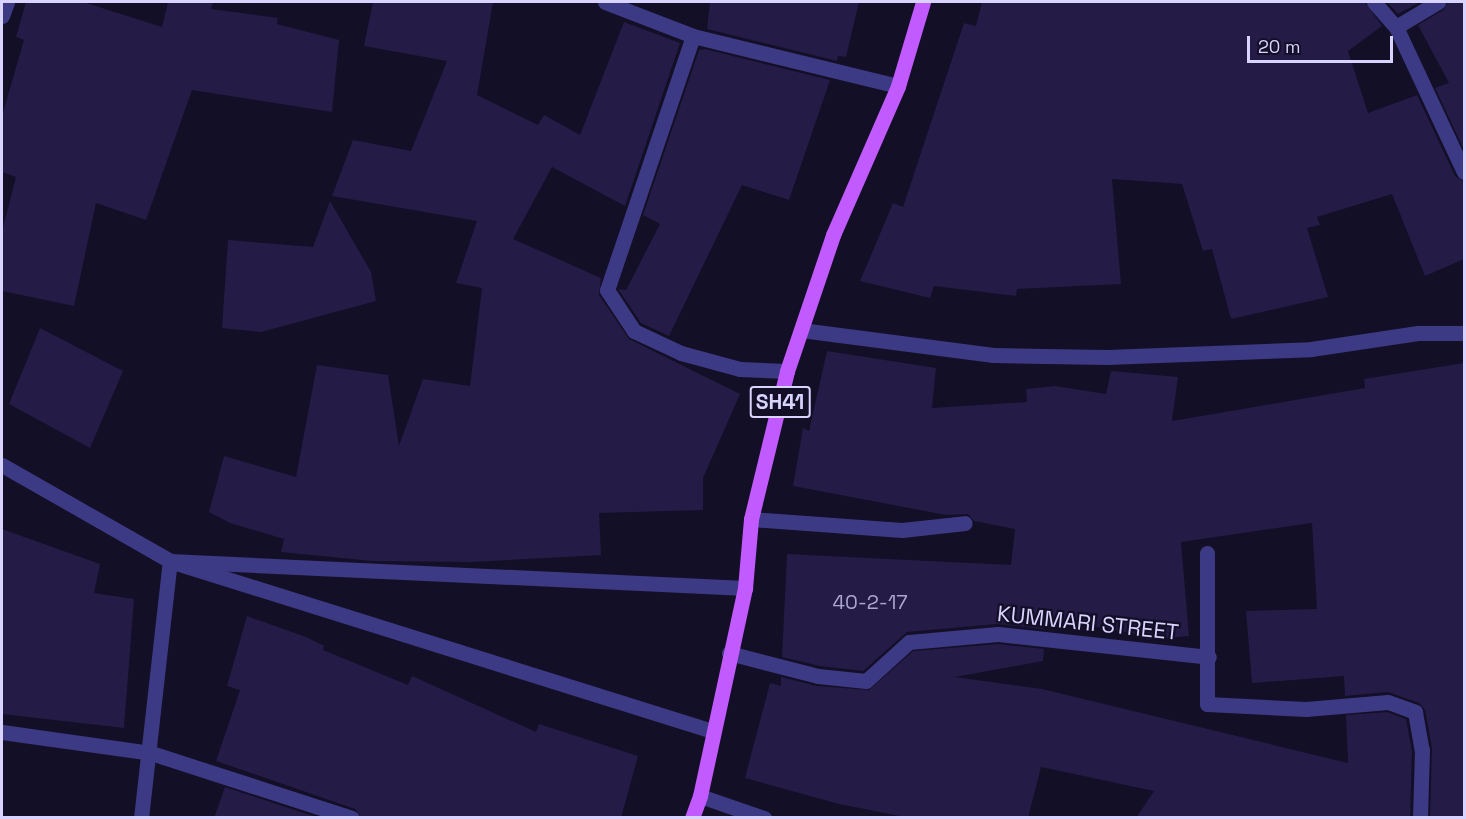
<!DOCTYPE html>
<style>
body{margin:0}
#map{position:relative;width:1466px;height:819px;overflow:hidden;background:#130f26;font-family:"Space Grotesk",sans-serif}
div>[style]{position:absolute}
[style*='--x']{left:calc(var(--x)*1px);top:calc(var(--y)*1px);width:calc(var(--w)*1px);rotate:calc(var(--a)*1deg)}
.building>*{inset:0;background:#241b47}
.minor>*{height:15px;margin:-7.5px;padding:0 7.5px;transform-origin:7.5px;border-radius:7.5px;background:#3d3a85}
.major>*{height:15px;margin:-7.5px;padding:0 7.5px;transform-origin:7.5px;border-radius:7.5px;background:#c25bff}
span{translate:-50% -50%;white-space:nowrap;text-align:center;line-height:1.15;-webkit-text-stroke:4.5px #130f26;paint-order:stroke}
.number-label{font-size:20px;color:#aca6d1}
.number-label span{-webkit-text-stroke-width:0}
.shield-label span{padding:2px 4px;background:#130f26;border:2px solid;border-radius:4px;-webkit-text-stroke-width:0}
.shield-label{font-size:21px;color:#d9d4ff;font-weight:700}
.street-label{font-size:22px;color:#d9d4ff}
.frame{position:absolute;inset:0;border:3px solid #d9d4ff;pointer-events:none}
.scale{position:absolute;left:1247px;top:36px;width:146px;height:27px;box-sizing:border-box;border:3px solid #d9d4ff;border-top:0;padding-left:8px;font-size:18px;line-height:21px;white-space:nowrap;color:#d9d4ff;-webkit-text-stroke:4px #130f26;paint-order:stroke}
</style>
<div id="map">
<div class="building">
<i style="clip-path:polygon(26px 2px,83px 2px,162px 27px,168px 2px,213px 2px,211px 9px,278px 18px,277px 24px,339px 40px,332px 112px,192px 90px,146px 220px,96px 203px,74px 306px,2px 291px,2px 231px,16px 177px,2px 172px,2px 116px,24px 40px,16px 37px)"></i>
<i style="clip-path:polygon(373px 2px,493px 2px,477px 95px,538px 125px,544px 115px,580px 135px,624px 22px,680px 43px,625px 206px,552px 167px,513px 239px,601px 278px,599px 295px,629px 339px,740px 394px,703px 478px,703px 510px,599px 513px,601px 555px,472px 562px,372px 561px,281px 552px,284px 539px,230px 523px,209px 512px,224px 456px,296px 477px,317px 365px,388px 375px,399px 446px,423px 379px,470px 386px,482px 288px,456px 283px,477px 221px,332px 196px,353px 140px,411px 151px,447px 61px,364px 46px)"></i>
<i style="clip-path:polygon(710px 2px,859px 2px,846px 57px,838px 56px,837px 61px,707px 29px)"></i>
<i style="clip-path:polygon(982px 2px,1365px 2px,1382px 26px,1348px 51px,1368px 113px,1417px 95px,1455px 176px,1464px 182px,1464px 259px,1425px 276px,1392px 194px,1317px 217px,1320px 225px,1307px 228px,1328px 297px,1231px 319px,1212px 249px,1203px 251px,1182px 184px,1112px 179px,1121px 284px,1017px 289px,1016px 296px,934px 286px,930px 298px,860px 281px,893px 203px,903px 207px,964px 23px,976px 26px)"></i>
<i style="clip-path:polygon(1387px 2px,1420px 2px,1398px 14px)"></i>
<i style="clip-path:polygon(1448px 2px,1464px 2px,1464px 150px,1435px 88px,1449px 83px,1418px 25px,1443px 10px)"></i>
<i style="clip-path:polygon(705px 49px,830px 80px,789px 200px,742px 185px,669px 336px,641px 323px,618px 289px,626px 290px,660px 224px,643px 215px,699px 50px)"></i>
<i style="clip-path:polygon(330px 201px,371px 272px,376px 301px,261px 332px,222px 328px,228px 240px,313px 247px)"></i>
<i style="clip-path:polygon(40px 328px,123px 371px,90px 448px,9px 404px)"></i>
<i style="clip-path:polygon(827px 351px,936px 368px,932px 408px,1027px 402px,1026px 389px,1055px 386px,1106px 394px,1111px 371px,1178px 377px,1172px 421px,1365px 388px,1364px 379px,1464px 363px,1464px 818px,1430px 818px,1432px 748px,1425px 710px,1419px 703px,1388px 692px,1345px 696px,1344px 676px,1252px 683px,1246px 611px,1317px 609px,1312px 523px,1181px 542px,1189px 636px,1147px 640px,1147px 636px,1045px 617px,1044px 629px,997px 624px,907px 632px,863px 671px,820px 666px,782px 657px,787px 554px,1011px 565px,1015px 529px,974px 521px,968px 514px,946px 515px,793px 486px,803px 428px,809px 431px)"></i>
<i style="clip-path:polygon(2px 529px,100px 564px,94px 593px,134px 599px,124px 728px,2px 714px)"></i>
<i style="clip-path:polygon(247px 616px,306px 637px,324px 646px,323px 650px,408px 685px,412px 676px,536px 732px,539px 724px,638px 756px,621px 818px,362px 818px,355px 809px,216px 761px,240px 690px,227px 686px)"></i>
<i style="clip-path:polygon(998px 644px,1044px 649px,1043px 661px,955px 677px,1042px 689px,1348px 763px,1346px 715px,1387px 712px,1406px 719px,1412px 751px,1410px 818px,1136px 818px,1154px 791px,1041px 767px,1028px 818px,910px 818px,839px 804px,745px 778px,770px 683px,781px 686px,781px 677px,817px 686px,869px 690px,913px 651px)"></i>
<i style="clip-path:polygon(225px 787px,319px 818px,214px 818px)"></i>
</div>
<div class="minor">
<i style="--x:605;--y:2;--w:94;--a:21.1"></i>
<i style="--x:693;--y:36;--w:268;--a:108.7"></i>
<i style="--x:607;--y:290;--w:49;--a:56.6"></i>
<i style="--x:634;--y:331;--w:52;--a:25.1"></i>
<i style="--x:681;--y:353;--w:61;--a:15.2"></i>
<i style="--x:740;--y:369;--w:47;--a:2.4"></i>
<i style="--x:1374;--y:2;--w:33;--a:49"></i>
<i style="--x:1396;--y:27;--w:160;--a:64.9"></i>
<i style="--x:2;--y:16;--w:15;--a:-70"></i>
<i style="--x:1396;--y:27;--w:49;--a:-30.8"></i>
<i style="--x:693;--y:36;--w:211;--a:13.7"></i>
<i style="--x:801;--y:330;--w:194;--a:7.4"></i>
<i style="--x:993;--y:355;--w:114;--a:1"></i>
<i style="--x:1107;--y:357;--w:204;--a:-2.2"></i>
<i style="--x:1311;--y:349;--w:108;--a:-8.5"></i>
<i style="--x:1418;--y:333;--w:46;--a:0"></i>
<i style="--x:2;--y:465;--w:193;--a:29.7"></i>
<i style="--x:170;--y:561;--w:568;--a:17.41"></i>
<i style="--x:751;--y:519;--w:151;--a:4.2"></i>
<i style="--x:902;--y:530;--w:63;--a:-6.3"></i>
<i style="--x:1207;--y:553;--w:151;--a:90"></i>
<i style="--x:1207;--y:704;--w:99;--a:2.9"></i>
<i style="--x:1306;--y:709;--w:82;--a:-4.9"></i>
<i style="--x:1388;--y:702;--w:29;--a:20"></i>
<i style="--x:1415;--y:712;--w:39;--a:80"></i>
<i style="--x:1422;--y:750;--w:68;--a:91.7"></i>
<i style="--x:729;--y:653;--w:92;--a:14.5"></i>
<i style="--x:818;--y:676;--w:48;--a:5.9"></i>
<i style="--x:866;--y:681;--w:58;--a:-42.2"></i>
<i style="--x:909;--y:642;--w:89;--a:-5.1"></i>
<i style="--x:998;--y:634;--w:212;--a:6.2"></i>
<i style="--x:2;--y:732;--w:150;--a:8"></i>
<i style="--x:151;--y:753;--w:211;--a:17.9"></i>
<i style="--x:700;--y:796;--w:68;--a:19"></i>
<i style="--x:141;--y:818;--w:259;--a:-83.6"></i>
<i style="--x:170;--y:561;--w:576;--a:2.69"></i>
</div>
<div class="major">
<i style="--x:692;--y:818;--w:23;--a:-70"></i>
<i style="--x:700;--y:796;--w:213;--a:-77.8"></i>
<i style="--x:745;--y:588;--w:69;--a:-85"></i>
<i style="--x:751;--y:519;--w:152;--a:-76.3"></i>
<i style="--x:787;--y:371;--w:144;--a:-71.3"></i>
<i style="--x:833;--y:235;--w:163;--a:-66.4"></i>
<i style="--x:898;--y:86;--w:88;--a:-73.4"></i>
</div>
<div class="number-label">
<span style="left:870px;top:602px">40-2-17</span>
</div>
<div class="shield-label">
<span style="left:780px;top:402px">SH41</span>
</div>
<div class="street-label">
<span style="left:1088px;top:623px;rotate:6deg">KUMMARI STREET</span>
</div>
<div class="frame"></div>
<div class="scale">20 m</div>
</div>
